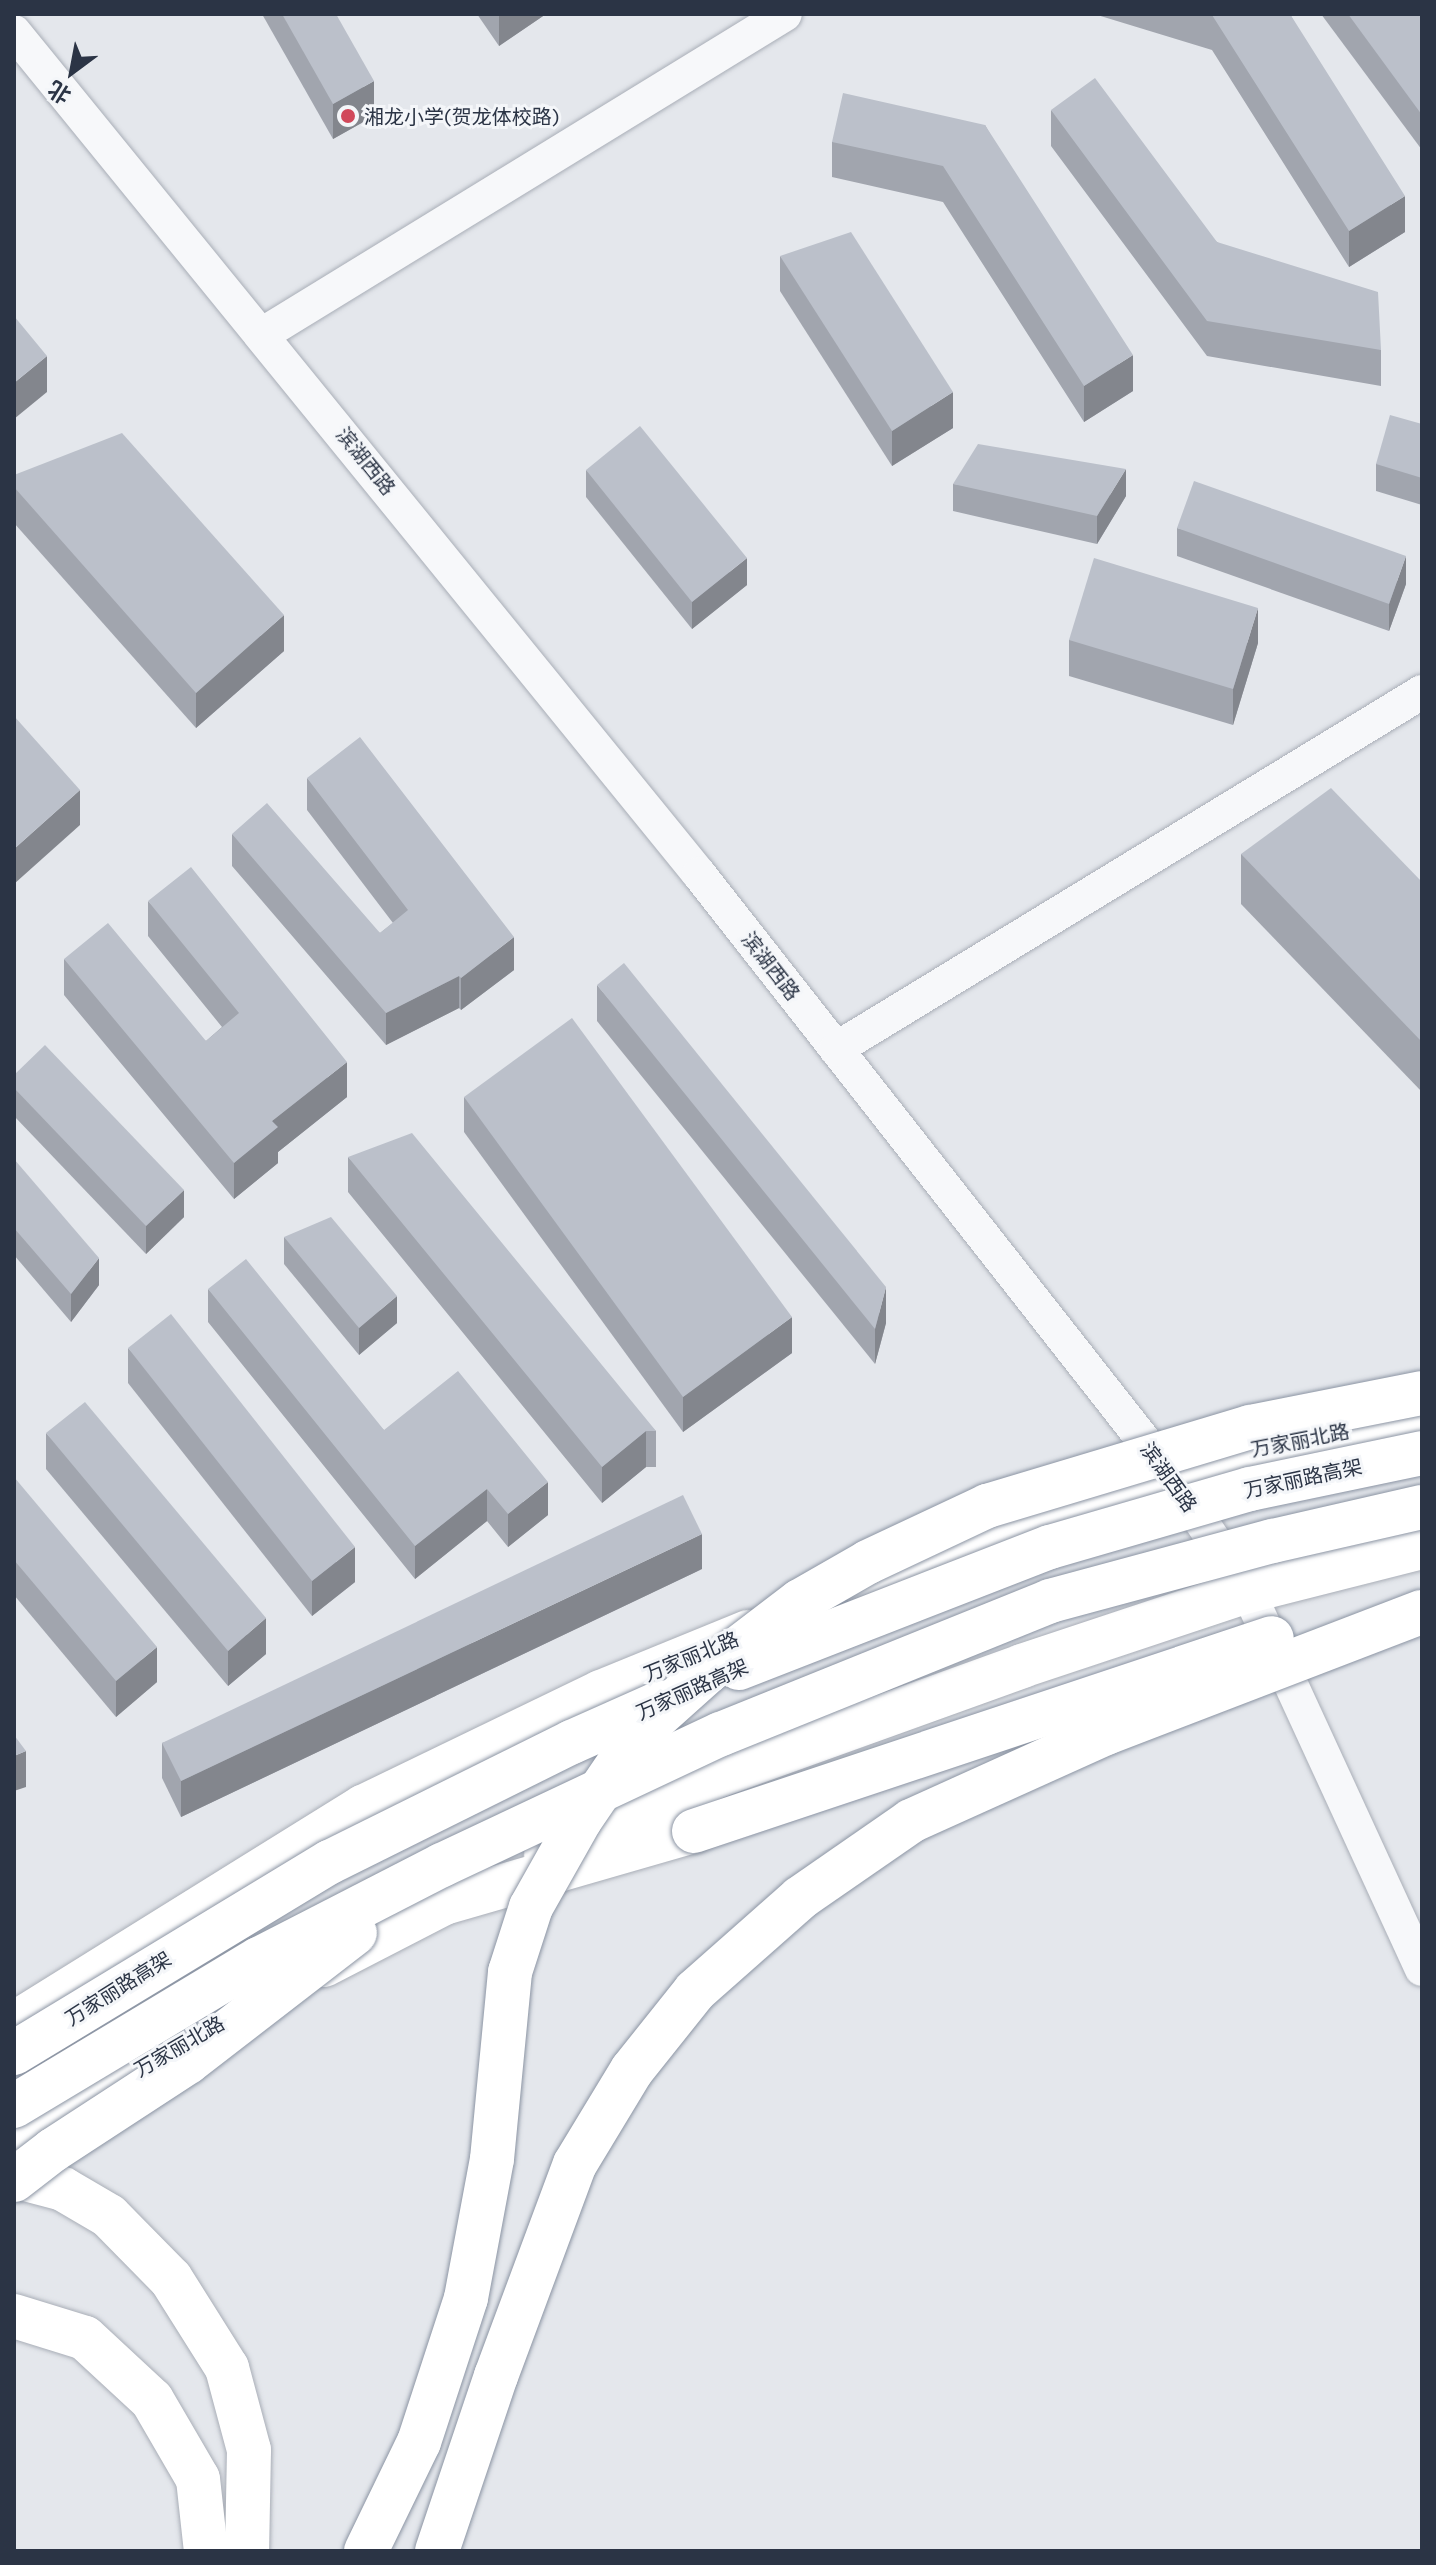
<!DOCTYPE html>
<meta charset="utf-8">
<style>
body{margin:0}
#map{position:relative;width:1436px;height:2565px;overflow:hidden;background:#e4e7ec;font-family:Commissioner,"Noto Sans SC",sans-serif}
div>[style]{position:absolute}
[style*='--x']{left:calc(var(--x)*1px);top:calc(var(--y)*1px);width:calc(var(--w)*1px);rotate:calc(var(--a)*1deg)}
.roads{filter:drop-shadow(0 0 2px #a9aeb7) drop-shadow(0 0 2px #a9aeb7)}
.street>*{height:34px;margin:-17px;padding:0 17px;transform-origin:17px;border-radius:17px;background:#f7f8fa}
.primary>*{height:44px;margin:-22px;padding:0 22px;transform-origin:22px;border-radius:22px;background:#fff}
.highway>*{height:44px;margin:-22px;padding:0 22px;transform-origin:22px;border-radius:22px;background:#fff}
.bridges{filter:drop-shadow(0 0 2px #8b94a3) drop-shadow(0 0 2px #8b94a3)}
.highway-bridge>*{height:44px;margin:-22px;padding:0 22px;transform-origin:22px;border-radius:22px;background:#fff}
.wall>*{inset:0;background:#a1a5ae}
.shaded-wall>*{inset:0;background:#83868d}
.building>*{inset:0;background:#bbc0ca}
.dots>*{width:22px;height:22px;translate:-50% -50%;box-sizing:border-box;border:4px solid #f4f6f9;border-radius:50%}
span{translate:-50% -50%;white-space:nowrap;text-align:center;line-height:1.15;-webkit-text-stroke:6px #f4f6f9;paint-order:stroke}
.poi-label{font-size:20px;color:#2b3445}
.left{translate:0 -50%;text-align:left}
.street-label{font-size:20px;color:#2b3445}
.frame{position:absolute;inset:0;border:16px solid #2b3445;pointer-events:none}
.north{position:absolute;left:32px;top:32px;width:80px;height:80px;-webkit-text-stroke:6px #f4f6f9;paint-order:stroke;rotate:212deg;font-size:22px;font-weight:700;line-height:32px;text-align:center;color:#2b3445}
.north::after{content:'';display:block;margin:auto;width:28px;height:36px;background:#2b3445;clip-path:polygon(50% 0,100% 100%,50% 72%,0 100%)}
</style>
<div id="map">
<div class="roads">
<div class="street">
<i style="--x:14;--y:32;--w:1085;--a:50.87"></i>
<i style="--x:699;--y:874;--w:756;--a:51.87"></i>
<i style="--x:1166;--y:1469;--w:147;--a:56.1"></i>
<i style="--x:1248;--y:1591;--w:416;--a:65.3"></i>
<i style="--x:263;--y:334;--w:612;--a:-31.51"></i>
<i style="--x:836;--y:1049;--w:686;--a:-31.35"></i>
</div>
<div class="primary">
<i style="--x:863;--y:1585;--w:324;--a:-20.9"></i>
<i style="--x:1166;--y:1469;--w:261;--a:-11.5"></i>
<i style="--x:546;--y:1855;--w:192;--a:-24.7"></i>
<i style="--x:720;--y:1775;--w:321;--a:-19.8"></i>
<i style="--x:1022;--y:1666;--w:238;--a:-18.4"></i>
<i style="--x:1248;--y:1591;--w:179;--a:-14.2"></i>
<i style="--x:324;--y:1965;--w:168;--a:-27.3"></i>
<i style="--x:14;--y:2024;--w:411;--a:-31.9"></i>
<i style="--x:363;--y:1807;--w:264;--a:-25.8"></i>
<i style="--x:601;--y:1692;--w:159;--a:-22.2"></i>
<i style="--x:14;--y:2144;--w:177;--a:-30.9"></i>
</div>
<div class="highway">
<i style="--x:437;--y:1905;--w:267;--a:-16.1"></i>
<i style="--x:14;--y:2176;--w:51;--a:14.9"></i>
<i style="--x:63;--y:2189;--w:53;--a:30.4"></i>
<i style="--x:109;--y:2216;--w:88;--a:45.5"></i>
<i style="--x:171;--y:2279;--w:105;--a:57.8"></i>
<i style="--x:227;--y:2368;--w:85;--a:75"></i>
<i style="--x:249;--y:2450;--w:101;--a:91.1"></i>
<i style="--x:14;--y:2316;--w:74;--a:17.2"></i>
<i style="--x:85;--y:2338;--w:91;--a:42.8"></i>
<i style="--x:152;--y:2400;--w:91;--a:59.8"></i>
<i style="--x:198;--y:2479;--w:72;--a:83.7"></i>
</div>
</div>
<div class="bridges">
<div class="highway-bridge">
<i style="--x:739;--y:1668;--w:334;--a:-21.3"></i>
<i style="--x:1050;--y:1547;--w:208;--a:-16.2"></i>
<i style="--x:1250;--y:1489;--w:176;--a:-11.8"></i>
<i style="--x:694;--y:1831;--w:609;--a:-18.46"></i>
<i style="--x:14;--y:2053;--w:369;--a:-31.2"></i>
<i style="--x:330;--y:1862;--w:270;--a:-26.4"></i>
<i style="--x:572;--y:1742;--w:98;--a:-24"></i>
<i style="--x:14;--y:2106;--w:286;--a:-31"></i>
<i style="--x:259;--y:1959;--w:206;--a:-27.2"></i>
<i style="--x:442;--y:1865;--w:308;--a:-25.2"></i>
<i style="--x:721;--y:1734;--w:355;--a:-22"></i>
<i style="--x:1050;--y:1601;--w:231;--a:-15.1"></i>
<i style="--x:1273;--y:1541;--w:153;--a:-12.9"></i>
<i style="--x:14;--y:2180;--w:49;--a:-37.6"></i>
<i style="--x:53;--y:2150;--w:161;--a:-33.1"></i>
<i style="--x:188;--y:2062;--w:211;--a:-37.7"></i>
<i style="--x:366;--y:2551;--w:121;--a:-64.1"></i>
<i style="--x:419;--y:2442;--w:151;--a:-71.9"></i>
<i style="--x:466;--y:2298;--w:141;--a:-79.4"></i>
<i style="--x:492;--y:2159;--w:188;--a:-84.5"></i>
<i style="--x:510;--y:1972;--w:68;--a:-72.1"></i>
<i style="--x:531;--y:1907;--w:100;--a:-60.6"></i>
<i style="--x:580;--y:1820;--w:107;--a:-55.7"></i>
<i style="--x:640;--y:1732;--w:90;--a:-41.8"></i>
<i style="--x:707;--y:1672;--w:117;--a:-37.4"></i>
<i style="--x:800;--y:1601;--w:78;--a:-29.8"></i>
<i style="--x:868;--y:1562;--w:132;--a:-25.2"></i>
<i style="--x:987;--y:1506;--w:275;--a:-16.7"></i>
<i style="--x:1250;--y:1427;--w:175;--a:-11.2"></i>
<i style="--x:437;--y:2551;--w:185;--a:-71.4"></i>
<i style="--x:496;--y:2376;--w:226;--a:-69.6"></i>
<i style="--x:575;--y:2164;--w:110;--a:-58.8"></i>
<i style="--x:632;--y:2070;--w:101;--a:-51.4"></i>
<i style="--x:695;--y:1991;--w:140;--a:-41.5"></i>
<i style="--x:800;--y:1898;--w:135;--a:-34.7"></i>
<i style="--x:911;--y:1821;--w:214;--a:-24.3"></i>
<i style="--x:1106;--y:1733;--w:338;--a:-21"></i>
</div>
</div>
<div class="wall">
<i style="clip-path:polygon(262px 14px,336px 14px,374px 116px,333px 139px)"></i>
<i style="clip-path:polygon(477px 14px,546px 14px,499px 46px)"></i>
<i style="clip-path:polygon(1094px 14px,1290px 14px,1405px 232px,1349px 267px,1212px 50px)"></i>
<i style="clip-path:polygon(1321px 14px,1422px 14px,1422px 150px)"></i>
<i style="clip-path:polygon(1051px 110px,1217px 242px,1381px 350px,1381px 386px,1207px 356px,1051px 146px)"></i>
<i style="clip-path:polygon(985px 125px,1133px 391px,1084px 422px,943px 202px,832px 177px,832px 142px)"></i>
<i style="clip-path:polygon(780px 256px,953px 428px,892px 466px,780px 291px)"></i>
<i style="clip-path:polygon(1422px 424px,1422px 505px,1376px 491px,1376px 464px)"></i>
<i style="clip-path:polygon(586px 470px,747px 585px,692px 629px,586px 497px)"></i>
<i style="clip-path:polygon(14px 475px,284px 651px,196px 728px,14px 523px)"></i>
<i style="clip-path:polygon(953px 484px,1126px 496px,1097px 544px,953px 511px)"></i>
<i style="clip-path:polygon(1177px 528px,1406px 584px,1389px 631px,1177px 556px)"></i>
<i style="clip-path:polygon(1069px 640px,1258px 643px,1233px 725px,1069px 676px)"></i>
<i style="clip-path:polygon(307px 778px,514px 970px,461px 1010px,459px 1008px,386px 1045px,232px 866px,232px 834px,380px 933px,393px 923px,307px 810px)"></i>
<i style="clip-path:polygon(1241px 854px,1422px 882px,1422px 1092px,1241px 904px)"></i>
<i style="clip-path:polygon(148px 901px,347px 1097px,278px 1152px,278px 1163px,234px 1199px,64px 995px,64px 959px,206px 1041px,222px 1027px,148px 936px)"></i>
<i style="clip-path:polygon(597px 985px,886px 1323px,875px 1364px,597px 1021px)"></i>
<i style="clip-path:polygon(14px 1075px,184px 1217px,146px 1254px,14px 1116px)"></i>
<i style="clip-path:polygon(464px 1097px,792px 1353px,683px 1432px,464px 1132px)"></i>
<i style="clip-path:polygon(348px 1157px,656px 1431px,656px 1467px,646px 1467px,602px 1503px,348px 1192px)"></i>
<i style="clip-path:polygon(14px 1159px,99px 1285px,71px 1322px,14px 1255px)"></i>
<i style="clip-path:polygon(284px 1237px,397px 1323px,359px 1355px,284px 1264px)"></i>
<i style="clip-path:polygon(208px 1289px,384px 1430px,548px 1515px,508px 1547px,487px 1521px,415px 1579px,208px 1322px)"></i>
<i style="clip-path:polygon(128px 1348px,355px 1582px,312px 1616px,128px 1383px)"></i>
<i style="clip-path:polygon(46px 1433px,266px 1654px,228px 1686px,46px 1469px)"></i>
<i style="clip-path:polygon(14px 1477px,157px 1682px,116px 1717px,14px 1595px)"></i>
<i style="clip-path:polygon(702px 1569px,181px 1817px,162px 1778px,162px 1743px)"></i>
</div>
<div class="shaded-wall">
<i style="clip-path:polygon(499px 14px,546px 14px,499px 46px)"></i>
<i style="clip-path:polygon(374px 81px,374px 116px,333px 139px,333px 104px)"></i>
<i style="clip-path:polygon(1405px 196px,1405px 232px,1349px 267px,1349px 231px)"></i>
<i style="clip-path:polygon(1133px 355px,1133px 391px,1084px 422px,1084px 386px)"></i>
<i style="clip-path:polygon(47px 356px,47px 392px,14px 419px,14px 383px)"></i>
<i style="clip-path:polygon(953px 392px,953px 428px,892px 466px,892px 431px)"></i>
<i style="clip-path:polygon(1126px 469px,1126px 496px,1097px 544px,1097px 516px)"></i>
<i style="clip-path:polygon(1406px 556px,1406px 584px,1389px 631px,1389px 604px)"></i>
<i style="clip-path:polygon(747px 558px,747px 585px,692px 629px,692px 602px)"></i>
<i style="clip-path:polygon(1258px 608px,1258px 643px,1233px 725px,1233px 689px)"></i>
<i style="clip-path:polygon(284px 615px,284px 651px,196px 728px,196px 693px)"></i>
<i style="clip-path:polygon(80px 790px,80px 825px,14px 884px,14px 849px)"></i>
<i style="clip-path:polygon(514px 937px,514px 970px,461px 1010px,461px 978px)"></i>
<i style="clip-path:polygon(459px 976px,459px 1008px,386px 1045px,386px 1013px)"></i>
<i style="clip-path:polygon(347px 1062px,347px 1097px,278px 1152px,278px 1163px,234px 1199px,234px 1163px,272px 1121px)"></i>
<i style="clip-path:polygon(184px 1190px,184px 1217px,146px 1254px,146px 1226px)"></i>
<i style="clip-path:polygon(99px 1258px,99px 1285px,71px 1322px,71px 1294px)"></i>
<i style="clip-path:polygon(886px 1287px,886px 1323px,875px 1364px,875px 1329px)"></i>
<i style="clip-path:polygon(397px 1296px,397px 1323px,359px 1355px,359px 1328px)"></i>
<i style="clip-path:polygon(792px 1317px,792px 1353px,683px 1432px,683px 1397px)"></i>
<i style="clip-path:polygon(646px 1431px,646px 1467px,602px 1503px,602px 1467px)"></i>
<i style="clip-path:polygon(548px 1482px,548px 1515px,508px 1547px,508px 1514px)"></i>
<i style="clip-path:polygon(487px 1489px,487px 1521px,415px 1579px,415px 1546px)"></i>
<i style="clip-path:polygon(702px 1534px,702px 1569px,181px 1817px,181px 1781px)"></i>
<i style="clip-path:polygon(355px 1547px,355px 1582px,312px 1616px,312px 1581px)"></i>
<i style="clip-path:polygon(266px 1618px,266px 1654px,228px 1686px,228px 1651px)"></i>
<i style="clip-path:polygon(157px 1647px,157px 1682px,116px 1717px,116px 1681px)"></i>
<i style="clip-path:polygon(26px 1751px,26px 1787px,14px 1791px,14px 1756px)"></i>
</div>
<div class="building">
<i style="clip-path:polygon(282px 14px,336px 14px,374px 81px,333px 104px)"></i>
<i style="clip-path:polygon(1210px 14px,1290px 14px,1405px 196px,1349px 231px,1212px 15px)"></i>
<i style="clip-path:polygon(1348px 14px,1422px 14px,1422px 115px)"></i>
<i style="clip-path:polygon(1095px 78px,1217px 242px,1378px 292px,1381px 350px,1207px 321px,1051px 110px)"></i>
<i style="clip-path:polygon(843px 93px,985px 125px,1133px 355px,1084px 386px,943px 166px,832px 142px)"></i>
<i style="clip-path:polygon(851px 232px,953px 392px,892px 431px,780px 256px)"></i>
<i style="clip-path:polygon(14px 316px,47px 356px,14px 383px)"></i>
<i style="clip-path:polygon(1390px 415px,1422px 424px,1422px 478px,1376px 464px)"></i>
<i style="clip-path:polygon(640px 426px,747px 558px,692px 602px,586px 470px)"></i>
<i style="clip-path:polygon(122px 433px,284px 615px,196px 693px,14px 487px,14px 475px)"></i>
<i style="clip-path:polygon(978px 444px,1126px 469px,1097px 516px,953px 484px)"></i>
<i style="clip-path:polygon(1194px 481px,1406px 556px,1389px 604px,1177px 528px)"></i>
<i style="clip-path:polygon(1094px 558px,1258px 608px,1233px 689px,1069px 640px)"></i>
<i style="clip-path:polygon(14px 716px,80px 790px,14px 849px)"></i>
<i style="clip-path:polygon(360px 737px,514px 937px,461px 978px,459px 976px,386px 1013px,232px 834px,267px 803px,380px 933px,408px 910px,307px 778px)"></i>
<i style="clip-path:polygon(1331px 788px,1422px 882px,1422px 1042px,1241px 854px)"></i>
<i style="clip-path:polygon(191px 867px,347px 1062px,272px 1121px,278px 1127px,234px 1163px,64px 959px,108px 923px,206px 1041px,239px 1013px,148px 901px)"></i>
<i style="clip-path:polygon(624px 963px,886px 1287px,875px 1329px,597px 985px)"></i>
<i style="clip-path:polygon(572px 1018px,792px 1317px,683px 1397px,464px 1097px)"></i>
<i style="clip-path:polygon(45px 1045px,184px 1190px,146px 1226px,14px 1088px,14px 1075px)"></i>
<i style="clip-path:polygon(412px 1133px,656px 1431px,646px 1431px,602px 1467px,348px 1157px)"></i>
<i style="clip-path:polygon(14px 1159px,99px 1258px,71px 1294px,14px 1228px)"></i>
<i style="clip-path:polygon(331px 1217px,397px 1296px,359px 1328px,284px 1237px)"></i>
<i style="clip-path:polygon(246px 1259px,384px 1430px,458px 1371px,548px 1482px,508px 1514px,487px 1489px,415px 1546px,208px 1289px)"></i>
<i style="clip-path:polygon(171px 1314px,355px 1547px,312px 1581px,128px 1348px)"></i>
<i style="clip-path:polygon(85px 1402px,266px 1618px,228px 1651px,46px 1433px)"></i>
<i style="clip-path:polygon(14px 1477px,157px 1647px,116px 1681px,14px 1560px)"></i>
<i style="clip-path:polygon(683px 1495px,702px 1534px,181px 1781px,162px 1743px)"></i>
<i style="clip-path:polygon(14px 1735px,26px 1751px,14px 1756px)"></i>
</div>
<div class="dots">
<i style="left:348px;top:116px;background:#d1495b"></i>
</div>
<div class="poi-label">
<span class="left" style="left:364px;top:116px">湘龙小学(贺龙体校路)</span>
</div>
<div class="street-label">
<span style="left:366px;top:461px;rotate:51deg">滨湖西路</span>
<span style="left:771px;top:966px;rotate:52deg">滨湖西路</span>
<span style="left:1300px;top:1440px;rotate:-11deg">万家丽北路</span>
<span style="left:1169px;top:1477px;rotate:54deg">滨湖西路</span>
<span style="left:1303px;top:1478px;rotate:-12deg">万家丽路高架</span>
<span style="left:691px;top:1656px;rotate:-22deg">万家丽北路</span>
<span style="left:692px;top:1689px;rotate:-24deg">万家丽路高架</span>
<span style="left:118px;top:1988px;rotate:-32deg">万家丽路高架</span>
<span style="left:179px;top:2046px;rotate:-30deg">万家丽北路</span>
</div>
<div class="frame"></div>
<div class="north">北</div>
</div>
